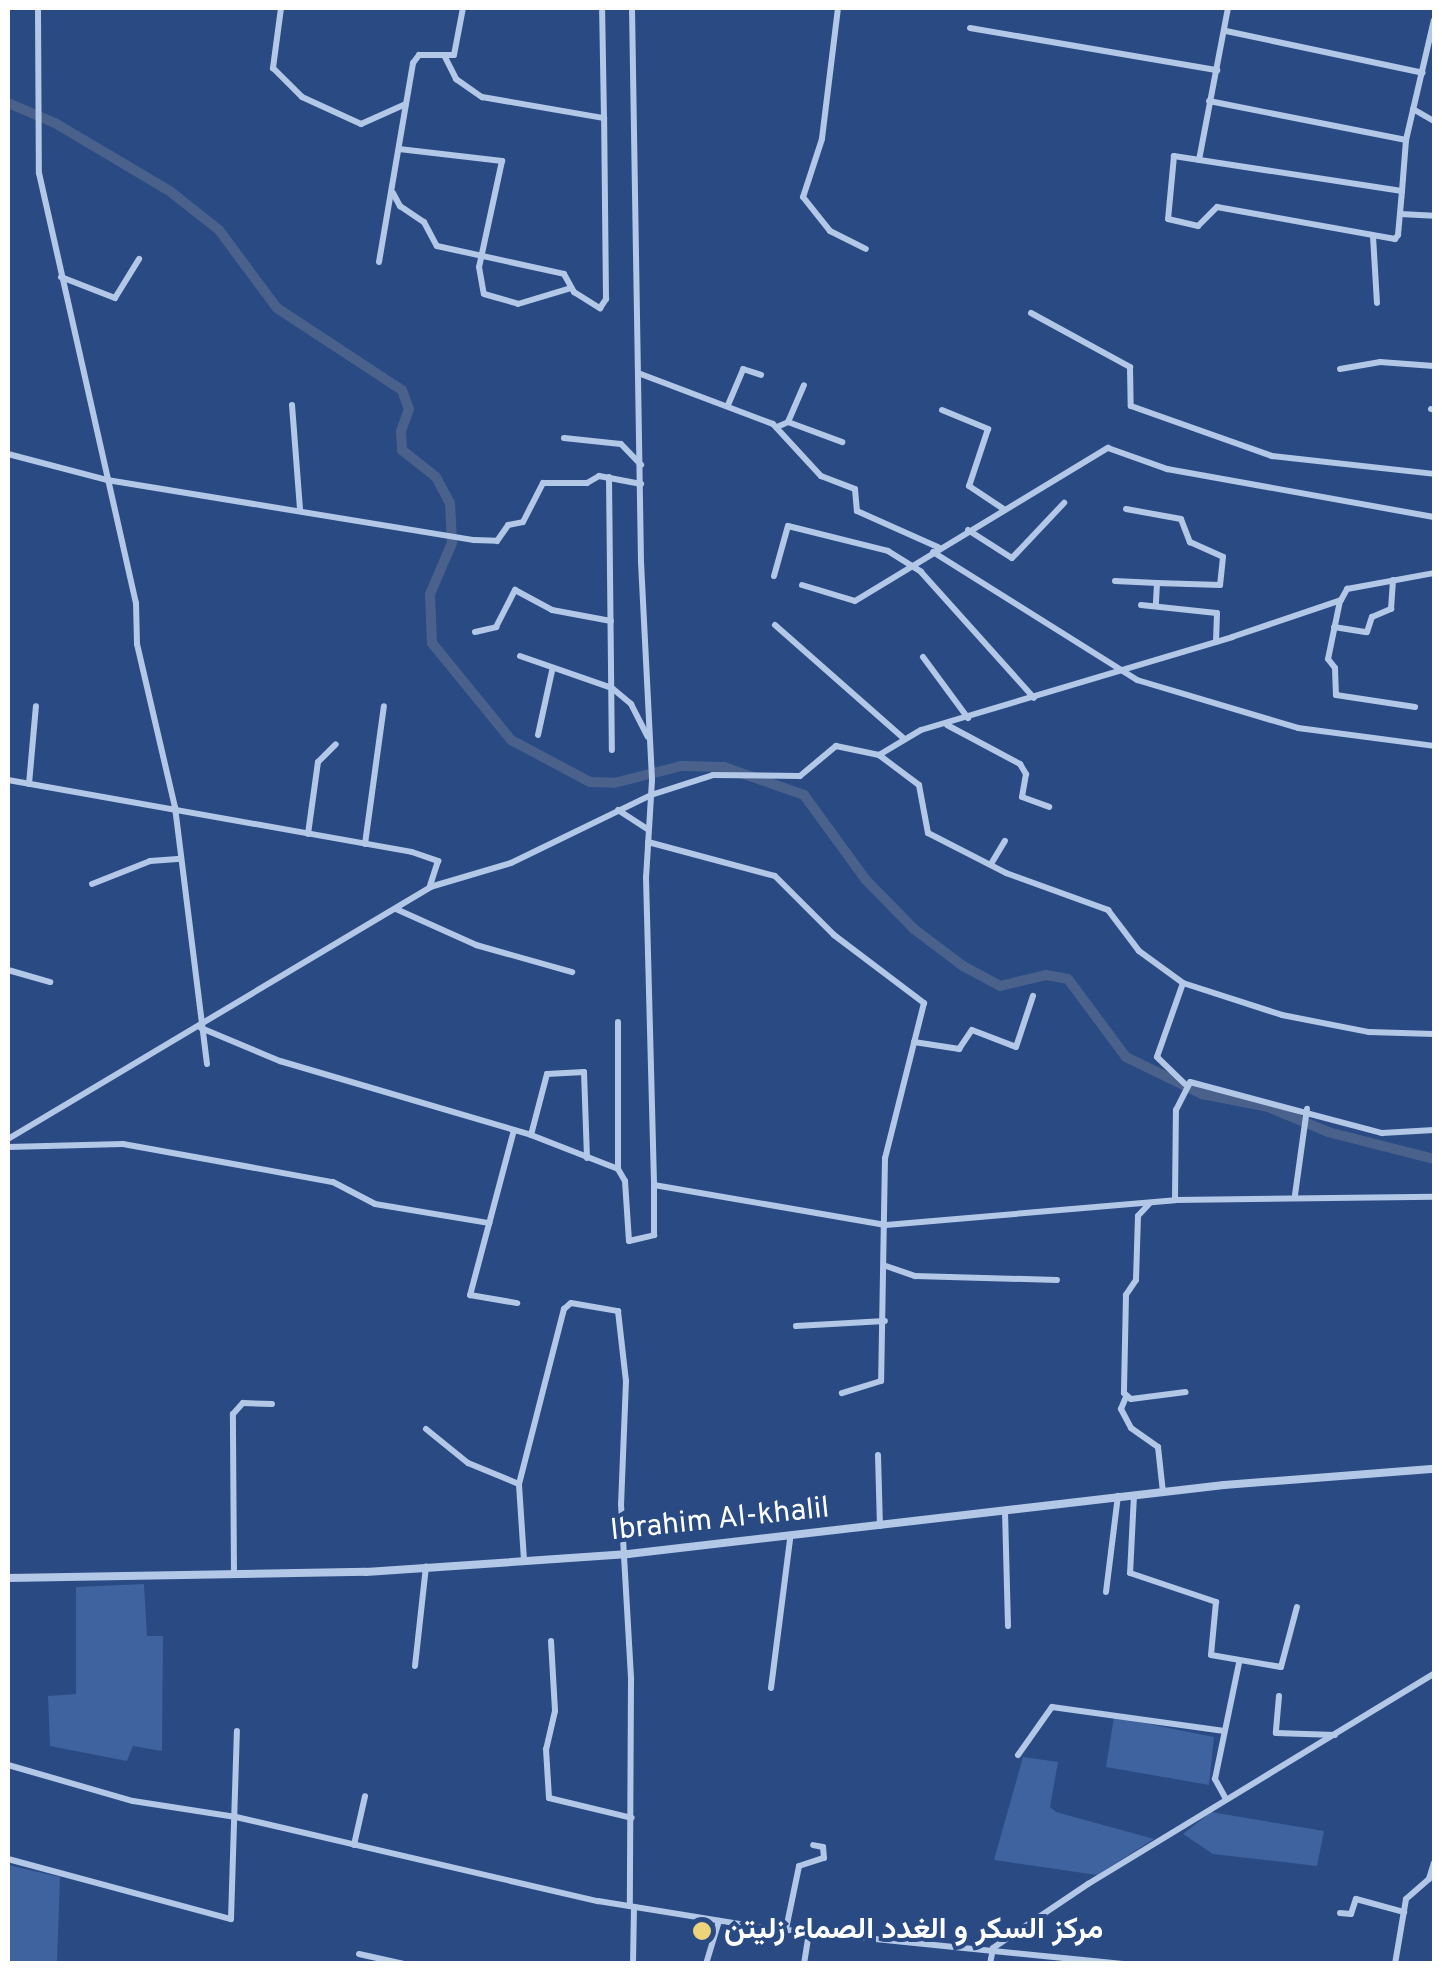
<!DOCTYPE html>
<meta charset="utf-8">
<style>
body{margin:0}
#map{position:relative;width:1442px;height:1971px;overflow:hidden;background:#294a83;font-family:Overpass,Vazirmatn,sans-serif}
div>[style]{position:absolute}
[style*='--x']{left:calc(var(--x)*1px);top:calc(var(--y)*1px);width:calc(var(--w)*1px);rotate:calc(var(--a)*1deg)}
.green>*{inset:0;background:#3e639f}
.river>*{height:10px;margin:-5px;padding:0 5px;transform-origin:5px;border-radius:5px;background:#4a628b}
.minor>*{height:6px;margin:-3px;padding:0 3px;transform-origin:3px;border-radius:3px;background:#b3c7e7}
.tertiary>*{height:8px;margin:-4px;padding:0 4px;transform-origin:4px;border-radius:4px;background:#b3c7e7}
.dots>*{width:28px;height:28px;translate:-50% -50%;box-sizing:border-box;border:5px solid #294a83;border-radius:50%}
span{translate:-50% -50%;white-space:nowrap;text-align:center;line-height:1.15;-webkit-text-stroke:8px #294a83;paint-order:stroke}
.street-label{font-size:30px;color:#fff}
.poi-label{font-size:30px;color:#fff;font-weight:700}
.left{translate:0 -50%;text-align:left}
.frame{position:absolute;inset:0;border:10px solid #fff;pointer-events:none}
</style>
<div id="map">
<div class="green">
<i style="clip-path:polygon(144px 1584px,147px 1636px,163px 1636px,162px 1751px,133px 1746px,127px 1761px,50px 1746px,48px 1696px,76px 1694px,76px 1587px)"></i>
<i style="clip-path:polygon(1114px 1717px,1214px 1737px,1209px 1785px,1106px 1767px)"></i>
<i style="clip-path:polygon(1023px 1757px,1058px 1762px,1050px 1807px,1056px 1812px,1154px 1839px,1097px 1875px,994px 1860px)"></i>
<i style="clip-path:polygon(1211px 1812px,1324px 1831px,1317px 1866px,1213px 1854px,1183px 1834px)"></i>
<i style="clip-path:polygon(8px 1865px,60px 1877px,57px 1963px,8px 1963px)"></i>
</div>
<div class="river">
<i style="--x:8;--y:103;--w:51;--a:23.1"></i>
<i style="--x:55;--y:123;--w:135;--a:30.7"></i>
<i style="--x:171;--y:192;--w:61;--a:38.4"></i>
<i style="--x:219;--y:230;--w:97;--a:53.4"></i>
<i style="--x:277;--y:308;--w:149;--a:33.3"></i>
<i style="--x:402;--y:390;--w:20;--a:70"></i>
<i style="--x:409;--y:409;--w:23;--a:110"></i>
<i style="--x:401;--y:431;--w:19;--a:87"></i>
<i style="--x:402;--y:450;--w:43;--a:38.5"></i>
<i style="--x:436;--y:477;--w:30;--a:62"></i>
<i style="--x:450;--y:503;--w:40;--a:87.1"></i>
<i style="--x:452;--y:543;--w:56;--a:113.3"></i>
<i style="--x:430;--y:594;--w:49;--a:87.7"></i>
<i style="--x:432;--y:643;--w:125;--a:50.8"></i>
<i style="--x:511;--y:740;--w:89;--a:28"></i>
<i style="--x:590;--y:782;--w:24;--a:2"></i>
<i style="--x:614;--y:783;--w:69;--a:-14.2"></i>
<i style="--x:681;--y:766;--w:43;--a:1.3"></i>
<i style="--x:724;--y:767;--w:85;--a:19.3"></i>
<i style="--x:804;--y:795;--w:105;--a:53.9"></i>
<i style="--x:866;--y:880;--w:69;--a:45.6"></i>
<i style="--x:914;--y:929;--w:61;--a:37.1"></i>
<i style="--x:963;--y:966;--w:42;--a:28.4"></i>
<i style="--x:1000;--y:986;--w:47;--a:-13.4"></i>
<i style="--x:1046;--y:975;--w:22;--a:10"></i>
<i style="--x:1068;--y:979;--w:97;--a:53.4"></i>
<i style="--x:1126;--y:1057;--w:85;--a:26"></i>
<i style="--x:1202;--y:1094;--w:67;--a:11.1"></i>
<i style="--x:1268;--y:1107;--w:65;--a:22.6"></i>
<i style="--x:1328;--y:1132;--w:109;--a:14.3"></i>
</div>
<div class="minor">
<i style="--x:38;--y:8;--w:165;--a:89.7"></i>
<i style="--x:39;--y:173;--w:441;--a:77.3"></i>
<i style="--x:136;--y:603;--w:41;--a:88.6"></i>
<i style="--x:137;--y:644;--w:167;--a:76.9"></i>
<i style="--x:175;--y:807;--w:259;--a:82.9"></i>
<i style="--x:281;--y:8;--w:61;--a:97.6"></i>
<i style="--x:273;--y:68;--w:41;--a:45"></i>
<i style="--x:302;--y:97;--w:65;--a:24.6"></i>
<i style="--x:361;--y:124;--w:49;--a:-24"></i>
<i style="--x:632;--y:8;--w:554;--a:89.07"></i>
<i style="--x:641;--y:562;--w:218;--a:87.1"></i>
<i style="--x:652;--y:780;--w:97;--a:93.5"></i>
<i style="--x:646;--y:877;--w:308;--a:88.5"></i>
<i style="--x:838;--y:8;--w:132;--a:97"></i>
<i style="--x:822;--y:139;--w:61;--a:108.1"></i>
<i style="--x:803;--y:197;--w:43;--a:51.5"></i>
<i style="--x:830;--y:231;--w:40;--a:26.6"></i>
<i style="--x:970;--y:28;--w:251;--a:9.7"></i>
<i style="--x:1226;--y:31;--w:201;--a:12"></i>
<i style="--x:445;--y:57;--w:25;--a:63"></i>
<i style="--x:456;--y:79;--w:32;--a:35"></i>
<i style="--x:482;--y:97;--w:124;--a:9.8"></i>
<i style="--x:604;--y:118;--w:110;--a:-91"></i>
<i style="--x:1209;--y:101;--w:201;--a:11.2"></i>
<i style="--x:1413;--y:109;--w:24;--a:30"></i>
<i style="--x:399;--y:149;--w:104;--a:6.6"></i>
<i style="--x:502;--y:161;--w:108;--a:102.2"></i>
<i style="--x:479;--y:267;--w:27;--a:80"></i>
<i style="--x:484;--y:294;--w:35;--a:16"></i>
<i style="--x:518;--y:304;--w:55;--a:-16.8"></i>
<i style="--x:1199;--y:160;--w:155;--a:-79.2"></i>
<i style="--x:1402;--y:191;--w:231;--a:-171.3"></i>
<i style="--x:1174;--y:156;--w:63;--a:95.4"></i>
<i style="--x:1168;--y:219;--w:31;--a:13"></i>
<i style="--x:1198;--y:226;--w:27;--a:-45"></i>
<i style="--x:1217;--y:207;--w:181;--a:10.2"></i>
<i style="--x:1395;--y:239;--w:5;--a:-53"></i>
<i style="--x:1398;--y:235;--w:44;--a:-84.8"></i>
<i style="--x:1402;--y:191;--w:51;--a:-85.5"></i>
<i style="--x:1406;--y:140;--w:123;--a:-76.9"></i>
<i style="--x:393;--y:193;--w:15;--a:62"></i>
<i style="--x:400;--y:206;--w:29;--a:34"></i>
<i style="--x:424;--y:222;--w:27;--a:62"></i>
<i style="--x:437;--y:246;--w:130;--a:12.4"></i>
<i style="--x:564;--y:274;--w:21;--a:61"></i>
<i style="--x:574;--y:292;--w:31;--a:32"></i>
<i style="--x:600;--y:308;--w:11;--a:-56"></i>
<i style="--x:606;--y:299;--w:181;--a:-90.6"></i>
<i style="--x:1400;--y:214;--w:34;--a:3"></i>
<i style="--x:1373;--y:236;--w:67;--a:86.6"></i>
<i style="--x:379;--y:262;--w:202;--a:-80.3"></i>
<i style="--x:413;--y:63;--w:10;--a:-53"></i>
<i style="--x:419;--y:55;--w:35;--a:0"></i>
<i style="--x:454;--y:55;--w:48;--a:-79.2"></i>
<i style="--x:61;--y:277;--w:58;--a:21.3"></i>
<i style="--x:115;--y:298;--w:46;--a:-58.4"></i>
<i style="--x:1031;--y:313;--w:113;--a:28.6"></i>
<i style="--x:1130;--y:367;--w:39;--a:89"></i>
<i style="--x:1131;--y:406;--w:150;--a:19.5"></i>
<i style="--x:1272;--y:456;--w:163;--a:6.3"></i>
<i style="--x:1340;--y:369;--w:41;--a:-9.9"></i>
<i style="--x:1380;--y:362;--w:54;--a:4.2"></i>
<i style="--x:638;--y:373;--w:144;--a:20.7"></i>
<i style="--x:773;--y:424;--w:71;--a:47.3"></i>
<i style="--x:821;--y:476;--w:36;--a:21"></i>
<i style="--x:855;--y:489;--w:22;--a:85"></i>
<i style="--x:857;--y:511;--w:89;--a:24"></i>
<i style="--x:292;--y:405;--w:105;--a:85.6"></i>
<i style="--x:728;--y:405;--w:39;--a:-67"></i>
<i style="--x:743;--y:369;--w:19;--a:18"></i>
<i style="--x:1431;--y:409;--w:3;--a:18"></i>
<i style="--x:942;--y:410;--w:50;--a:22.4"></i>
<i style="--x:988;--y:429;--w:60;--a:108.4"></i>
<i style="--x:969;--y:486;--w:43;--a:33.7"></i>
<i style="--x:788;--y:422;--w:40;--a:-66.6"></i>
<i style="--x:777;--y:427;--w:12;--a:-24"></i>
<i style="--x:788;--y:422;--w:58;--a:20.3"></i>
<i style="--x:564;--y:438;--w:57;--a:6"></i>
<i style="--x:621;--y:444;--w:29;--a:46"></i>
<i style="--x:8;--y:454;--w:102;--a:14.7"></i>
<i style="--x:107;--y:480;--w:372;--a:9.3"></i>
<i style="--x:474;--y:540;--w:23;--a:2"></i>
<i style="--x:497;--y:541;--w:19;--a:-55"></i>
<i style="--x:508;--y:525;--w:15;--a:-11"></i>
<i style="--x:523;--y:522;--w:44;--a:-62.9"></i>
<i style="--x:543;--y:483;--w:44;--a:0"></i>
<i style="--x:587;--y:483;--w:14;--a:-30"></i>
<i style="--x:599;--y:476;--w:43;--a:10.8"></i>
<i style="--x:609;--y:477;--w:273;--a:89.4"></i>
<i style="--x:1126;--y:509;--w:56;--a:10.3"></i>
<i style="--x:1181;--y:519;--w:25;--a:69"></i>
<i style="--x:1190;--y:542;--w:36;--a:24"></i>
<i style="--x:1223;--y:557;--w:28;--a:96"></i>
<i style="--x:1220;--y:585;--w:63;--a:-178.2"></i>
<i style="--x:1157;--y:583;--w:22;--a:93"></i>
<i style="--x:968;--y:530;--w:52;--a:32.5"></i>
<i style="--x:1012;--y:558;--w:76;--a:-46.6"></i>
<i style="--x:933;--y:552;--w:241;--a:32.1"></i>
<i style="--x:1137;--y:680;--w:168;--a:16.6"></i>
<i style="--x:1298;--y:728;--w:137;--a:7.5"></i>
<i style="--x:774;--y:576;--w:52;--a:-74.4"></i>
<i style="--x:788;--y:526;--w:103;--a:14"></i>
<i style="--x:888;--y:551;--w:39;--a:32"></i>
<i style="--x:921;--y:572;--w:169;--a:48.1"></i>
<i style="--x:1115;--y:581;--w:42;--a:2.7"></i>
<i style="--x:802;--y:585;--w:55;--a:16.8"></i>
<i style="--x:855;--y:601;--w:296;--a:-31.2"></i>
<i style="--x:1108;--y:448;--w:63;--a:19.6"></i>
<i style="--x:1167;--y:469;--w:271;--a:10.2"></i>
<i style="--x:1340;--y:601;--w:59;--a:101.7"></i>
<i style="--x:1328;--y:659;--w:11;--a:52"></i>
<i style="--x:1335;--y:668;--w:27;--a:88"></i>
<i style="--x:1336;--y:695;--w:80;--a:8.6"></i>
<i style="--x:1141;--y:605;--w:76;--a:6"></i>
<i style="--x:1217;--y:613;--w:29;--a:92"></i>
<i style="--x:775;--y:625;--w:171;--a:41.4"></i>
<i style="--x:1334;--y:627;--w:33;--a:9"></i>
<i style="--x:1367;--y:632;--w:16;--a:-72"></i>
<i style="--x:1372;--y:617;--w:21;--a:-23"></i>
<i style="--x:1391;--y:609;--w:29;--a:-86"></i>
<i style="--x:475;--y:632;--w:22;--a:-13"></i>
<i style="--x:496;--y:627;--w:42;--a:-62.8"></i>
<i style="--x:515;--y:590;--w:42;--a:28.4"></i>
<i style="--x:552;--y:610;--w:60;--a:10.6"></i>
<i style="--x:520;--y:656;--w:97;--a:19.2"></i>
<i style="--x:612;--y:688;--w:25;--a:40"></i>
<i style="--x:631;--y:704;--w:37;--a:63"></i>
<i style="--x:923;--y:657;--w:76;--a:53.6"></i>
<i style="--x:947;--y:725;--w:83;--a:28.1"></i>
<i style="--x:1020;--y:764;--w:12;--a:59"></i>
<i style="--x:1026;--y:774;--w:23;--a:100"></i>
<i style="--x:1022;--y:797;--w:29;--a:20"></i>
<i style="--x:538;--y:735;--w:66;--a:-77.7"></i>
<i style="--x:879;--y:755;--w:49;--a:-30.8"></i>
<i style="--x:921;--y:730;--w:325;--a:-16.6"></i>
<i style="--x:1232;--y:637;--w:115;--a:-18.7"></i>
<i style="--x:1341;--y:600;--w:13;--a:-61"></i>
<i style="--x:1347;--y:589;--w:88;--a:-10.4"></i>
<i style="--x:8;--y:780;--w:410;--a:10.1"></i>
<i style="--x:412;--y:852;--w:28;--a:19"></i>
<i style="--x:438;--y:861;--w:26;--a:108"></i>
<i style="--x:29;--y:784;--w:78;--a:-84.9"></i>
<i style="--x:618;--y:810;--w:35;--a:33"></i>
<i style="--x:308;--y:834;--w:73;--a:-82.1"></i>
<i style="--x:318;--y:762;--w:25;--a:-45"></i>
<i style="--x:648;--y:842;--w:131;--a:15"></i>
<i style="--x:775;--y:876;--w:83;--a:45"></i>
<i style="--x:834;--y:935;--w:113;--a:37.1"></i>
<i style="--x:924;--y:1003;--w:160;--a:104.1"></i>
<i style="--x:885;--y:1158;--w:223;--a:91"></i>
<i style="--x:881;--y:1381;--w:41;--a:162.9"></i>
<i style="--x:365;--y:844;--w:139;--a:-82.2"></i>
<i style="--x:991;--y:864;--w:27;--a:-59"></i>
<i style="--x:92;--y:884;--w:62;--a:-21.6"></i>
<i style="--x:150;--y:861;--w:31;--a:-4"></i>
<i style="--x:396;--y:909;--w:88;--a:24.2"></i>
<i style="--x:476;--y:945;--w:100;--a:15.7"></i>
<i style="--x:8;--y:970;--w:44;--a:15.9"></i>
<i style="--x:1183;--y:983;--w:78;--a:109.4"></i>
<i style="--x:1157;--y:1057;--w:39;--a:44"></i>
<i style="--x:618;--y:1022;--w:147;--a:90"></i>
<i style="--x:618;--y:1169;--w:14;--a:60"></i>
<i style="--x:625;--y:1181;--w:60;--a:86.2"></i>
<i style="--x:629;--y:1241;--w:26;--a:-13"></i>
<i style="--x:654;--y:1235;--w:50;--a:-90"></i>
<i style="--x:654;--y:1185;--w:235;--a:9.8"></i>
<i style="--x:886;--y:1225;--w:290;--a:-4.9"></i>
<i style="--x:1175;--y:1200;--w:259;--a:-0.7"></i>
<i style="--x:201;--y:1028;--w:86;--a:22.7"></i>
<i style="--x:280;--y:1061;--w:262;--a:16.4"></i>
<i style="--x:531;--y:1135;--w:93;--a:21.3"></i>
<i style="--x:914;--y:1042;--w:46;--a:8.8"></i>
<i style="--x:959;--y:1049;--w:23;--a:-56"></i>
<i style="--x:972;--y:1030;--w:47;--a:21.1"></i>
<i style="--x:1016;--y:1047;--w:54;--a:-71.6"></i>
<i style="--x:514;--y:1130;--w:171;--a:104.9"></i>
<i style="--x:470;--y:1295;--w:48;--a:9.7"></i>
<i style="--x:531;--y:1135;--w:63;--a:-75.3"></i>
<i style="--x:547;--y:1074;--w:37;--a:-3"></i>
<i style="--x:584;--y:1072;--w:86;--a:88"></i>
<i style="--x:8;--y:1139;--w:492;--a:-30.8"></i>
<i style="--x:430;--y:887;--w:84;--a:-16.5"></i>
<i style="--x:511;--y:863;--w:156;--a:-25.9"></i>
<i style="--x:651;--y:795;--w:65;--a:-17.9"></i>
<i style="--x:713;--y:775;--w:87;--a:0.7"></i>
<i style="--x:800;--y:776;--w:47;--a:-39.8"></i>
<i style="--x:836;--y:746;--w:44;--a:11.8"></i>
<i style="--x:879;--y:755;--w:50;--a:36.9"></i>
<i style="--x:919;--y:785;--w:49;--a:79.4"></i>
<i style="--x:928;--y:833;--w:88;--a:27.1"></i>
<i style="--x:1006;--y:873;--w:109;--a:19.9"></i>
<i style="--x:1108;--y:910;--w:51;--a:52.9"></i>
<i style="--x:1139;--y:951;--w:54;--a:36"></i>
<i style="--x:1183;--y:983;--w:104;--a:17.9"></i>
<i style="--x:1282;--y:1015;--w:89;--a:11.1"></i>
<i style="--x:1369;--y:1032;--w:65;--a:1.8"></i>
<i style="--x:8;--y:1147;--w:115;--a:-1.5"></i>
<i style="--x:123;--y:1144;--w:213;--a:10.3"></i>
<i style="--x:333;--y:1182;--w:47;--a:27.6"></i>
<i style="--x:375;--y:1204;--w:116;--a:9.5"></i>
<i style="--x:1295;--y:1195;--w:87;--a:-82.1"></i>
<i style="--x:1175;--y:1200;--w:90;--a:-89.4"></i>
<i style="--x:1176;--y:1110;--w:31;--a:-63"></i>
<i style="--x:1190;--y:1082;--w:199;--a:14.9"></i>
<i style="--x:1382;--y:1133;--w:52;--a:-3.3"></i>
<i style="--x:1149;--y:1204;--w:16;--a:133"></i>
<i style="--x:1138;--y:1216;--w:64;--a:91.8"></i>
<i style="--x:1136;--y:1280;--w:18;--a:124"></i>
<i style="--x:1126;--y:1295;--w:98;--a:91.2"></i>
<i style="--x:1124;--y:1393;--w:9;--a:41"></i>
<i style="--x:1131;--y:1399;--w:55;--a:-7.3"></i>
<i style="--x:886;--y:1266;--w:31;--a:19"></i>
<i style="--x:915;--y:1276;--w:142;--a:1.6"></i>
<i style="--x:796;--y:1326;--w:89;--a:-3.2"></i>
<i style="--x:1126;--y:1397;--w:13;--a:113"></i>
<i style="--x:1121;--y:1409;--w:21;--a:62"></i>
<i style="--x:1131;--y:1428;--w:33;--a:35"></i>
<i style="--x:1158;--y:1447;--w:45;--a:83.7"></i>
<i style="--x:426;--y:1429;--w:54;--a:39"></i>
<i style="--x:468;--y:1463;--w:55;--a:22.4"></i>
<i style="--x:878;--y:1455;--w:71;--a:88.4"></i>
<i style="--x:1134;--y:1495;--w:78;--a:92.9"></i>
<i style="--x:1130;--y:1573;--w:91;--a:18.6"></i>
<i style="--x:1216;--y:1602;--w:53;--a:95.4"></i>
<i style="--x:1211;--y:1655;--w:71;--a:9.7"></i>
<i style="--x:1281;--y:1667;--w:62;--a:-75.1"></i>
<i style="--x:1005;--y:1511;--w:115;--a:88.5"></i>
<i style="--x:524;--y:1560;--w:76;--a:-93.8"></i>
<i style="--x:519;--y:1484;--w:181;--a:-75.6"></i>
<i style="--x:564;--y:1309;--w:9;--a:-41"></i>
<i style="--x:571;--y:1303;--w:48;--a:9.7"></i>
<i style="--x:618;--y:1311;--w:70;--a:83.5"></i>
<i style="--x:626;--y:1381;--w:123;--a:92.3"></i>
<i style="--x:621;--y:1504;--w:176;--a:86.7"></i>
<i style="--x:631;--y:1680;--w:226;--a:90.3"></i>
<i style="--x:234;--y:1575;--w:161;--a:-90.4"></i>
<i style="--x:233;--y:1414;--w:15;--a:-48"></i>
<i style="--x:243;--y:1403;--w:29;--a:2"></i>
<i style="--x:1106;--y:1592;--w:97;--a:-82.9"></i>
<i style="--x:551;--y:1641;--w:70;--a:86.7"></i>
<i style="--x:555;--y:1711;--w:39;--a:103"></i>
<i style="--x:546;--y:1749;--w:49;--a:86.5"></i>
<i style="--x:549;--y:1798;--w:85;--a:13.5"></i>
<i style="--x:415;--y:1666;--w:100;--a:-83.7"></i>
<i style="--x:771;--y:1688;--w:150;--a:-82.7"></i>
<i style="--x:1279;--y:1696;--w:37;--a:95"></i>
<i style="--x:1276;--y:1733;--w:59;--a:1.9"></i>
<i style="--x:1018;--y:1755;--w:59;--a:-54.7"></i>
<i style="--x:1052;--y:1707;--w:174;--a:7.9"></i>
<i style="--x:8;--y:1765;--w:130;--a:16.1"></i>
<i style="--x:133;--y:1801;--w:104;--a:8.8"></i>
<i style="--x:236;--y:1817;--w:372;--a:13.1"></i>
<i style="--x:598;--y:1901;--w:162;--a:9.2"></i>
<i style="--x:758;--y:1927;--w:367;--a:5.8"></i>
<i style="--x:1226;--y:1799;--w:23;--a:-119"></i>
<i style="--x:1215;--y:1779;--w:118;--a:-78.3"></i>
<i style="--x:354;--y:1845;--w:50;--a:-77.3"></i>
<i style="--x:8;--y:1859;--w:231;--a:15.1"></i>
<i style="--x:231;--y:1919;--w:188;--a:-88.2"></i>
<i style="--x:1340;--y:1913;--w:11;--a:5"></i>
<i style="--x:1351;--y:1914;--w:16;--a:-72"></i>
<i style="--x:1356;--y:1899;--w:50;--a:15.2"></i>
<i style="--x:786;--y:1929;--w:64;--a:-78.3"></i>
<i style="--x:799;--y:1866;--w:26;--a:-18"></i>
<i style="--x:824;--y:1858;--w:11;--a:-95"></i>
<i style="--x:823;--y:1847;--w:10;--a:-169"></i>
<i style="--x:359;--y:1954;--w:46;--a:12.5"></i>
<i style="--x:633;--y:1964;--w:57;--a:-89"></i>
<i style="--x:706;--y:1964;--w:45;--a:-73.2"></i>
<i style="--x:804;--y:1964;--w:33;--a:-81"></i>
<i style="--x:990;--y:1964;--w:16;--a:-79"></i>
<i style="--x:993;--y:1948;--w:115;--a:-34"></i>
<i style="--x:1088;--y:1884;--w:405;--a:-31.3"></i>
<i style="--x:1395;--y:1964;--w:66;--a:-80.4"></i>
<i style="--x:1406;--y:1899;--w:30;--a:-41"></i>
<i style="--x:1429;--y:1879;--w:17;--a:-73"></i>
</div>
<div class="tertiary">
<i style="--x:8;--y:1578;--w:358;--a:-1"></i>
<i style="--x:366;--y:1572;--w:263;--a:-3.9"></i>
<i style="--x:628;--y:1554;--w:600;--a:-6.6"></i>
<i style="--x:1224;--y:1485;--w:211;--a:-4.4"></i>
</div>
<div class="dots">
<i style="left:702px;top:1931px;background:#edd47a"></i>
</div>
<div class="street-label">
<span style="left:720px;top:1521px;rotate:-6deg">Ibrahim Al-khalil</span>
</div>
<div class="poi-label">
<span class="left" style="left:724px;top:1931px">مركز السكر و الغدد الصماء زليتن</span>
</div>
<div class="frame"></div>
</div>
